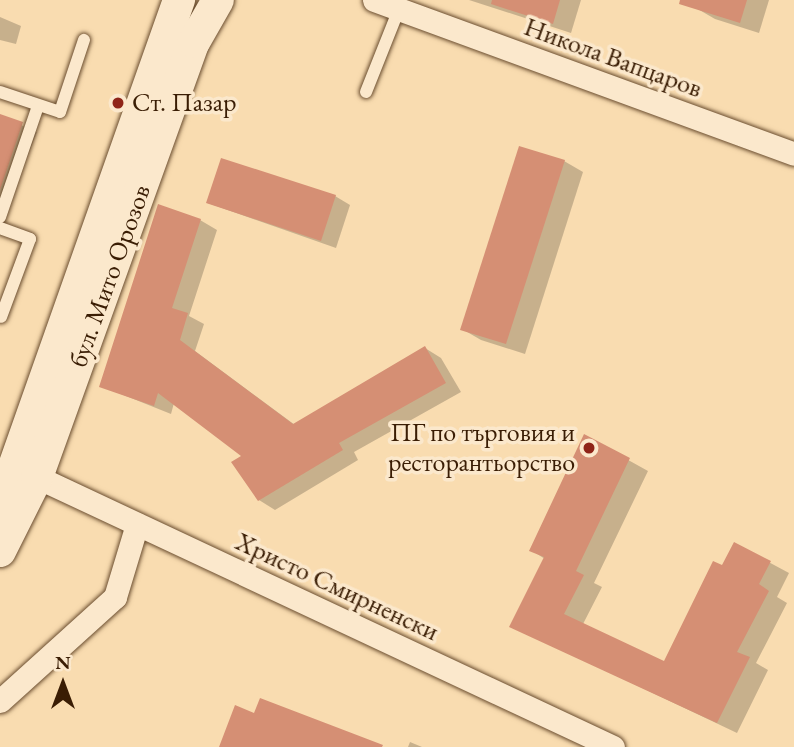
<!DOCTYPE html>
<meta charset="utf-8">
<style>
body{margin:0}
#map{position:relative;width:794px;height:747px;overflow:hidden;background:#f9dcb0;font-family:"EB Garamond",serif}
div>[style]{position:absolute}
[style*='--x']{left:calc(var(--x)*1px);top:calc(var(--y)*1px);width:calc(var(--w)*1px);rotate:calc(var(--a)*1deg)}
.shadow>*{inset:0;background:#0003}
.building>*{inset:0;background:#d58f74}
.roads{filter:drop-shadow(0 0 2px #6a4d2f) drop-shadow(0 0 2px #6a4d2f)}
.service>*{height:12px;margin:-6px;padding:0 6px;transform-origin:6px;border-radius:6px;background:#fbe8cc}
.minor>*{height:23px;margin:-11.5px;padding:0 11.5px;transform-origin:11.5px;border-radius:11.5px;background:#fbe8cc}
.secondary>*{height:32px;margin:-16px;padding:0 16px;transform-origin:16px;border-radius:16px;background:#fbe8cc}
.dots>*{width:19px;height:19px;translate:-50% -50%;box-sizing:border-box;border:4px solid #fbe8cc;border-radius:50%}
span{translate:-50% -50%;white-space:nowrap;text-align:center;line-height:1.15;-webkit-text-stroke:7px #fbe8cc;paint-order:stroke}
.street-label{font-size:26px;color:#3a1d04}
.poi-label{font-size:26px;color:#3a1d04}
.left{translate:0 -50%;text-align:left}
.right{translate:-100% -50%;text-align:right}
.north{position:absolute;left:28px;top:649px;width:70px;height:70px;-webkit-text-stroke:5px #fbe8cc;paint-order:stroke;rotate:0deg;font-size:19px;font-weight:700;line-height:28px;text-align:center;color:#3a1d04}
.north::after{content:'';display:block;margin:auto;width:24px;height:32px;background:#3a1d04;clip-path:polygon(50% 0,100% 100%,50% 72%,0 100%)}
</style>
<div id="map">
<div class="shadow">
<i style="clip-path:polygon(469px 0,581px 0,571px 33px)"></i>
<i style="clip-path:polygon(699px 0,769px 0,759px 33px,715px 19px,696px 8px)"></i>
<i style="clip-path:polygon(0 17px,21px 26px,16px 44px,0 40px)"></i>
<i style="clip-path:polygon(0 116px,37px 132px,8px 205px,0 202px)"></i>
<i style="clip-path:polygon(564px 161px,583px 172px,525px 354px,481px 340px,462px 329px)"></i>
<i style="clip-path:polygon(335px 196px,350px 205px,336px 248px,208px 203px)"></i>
<i style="clip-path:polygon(200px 220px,217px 230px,189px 316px,204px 324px,195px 351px,295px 425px,425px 348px,441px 358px,461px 392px,354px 452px,358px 460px,275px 510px,259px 500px,244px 456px,174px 403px,171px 414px,101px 386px)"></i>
<i style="clip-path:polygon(585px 436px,648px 471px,594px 583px,602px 587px,583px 624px,665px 663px,735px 544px,789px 573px,777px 597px,787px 603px,756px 663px,768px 670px,737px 733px,512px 626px,545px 559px,531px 550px)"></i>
<i style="clip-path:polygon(410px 742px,422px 747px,408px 747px)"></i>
</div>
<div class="building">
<i style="clip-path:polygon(492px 0,560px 0,553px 24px,491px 4px)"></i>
<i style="clip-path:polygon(680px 0,747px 0,740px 23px,679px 4px)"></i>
<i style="clip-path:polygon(0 114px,23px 122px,0 190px)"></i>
<i style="clip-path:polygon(519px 146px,565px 160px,506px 344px,460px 330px)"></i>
<i style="clip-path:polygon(221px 158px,336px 195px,321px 241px,206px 203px)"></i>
<i style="clip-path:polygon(158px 204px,201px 219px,172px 308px,188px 313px,180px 340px,293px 424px,425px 346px,446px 383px,339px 443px,343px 450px,258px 501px,231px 462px,241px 456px,158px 393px,154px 406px,99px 387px)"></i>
<i style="clip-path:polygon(584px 434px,630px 458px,576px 571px,584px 575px,564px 614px,664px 661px,713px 561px,722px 565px,734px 542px,771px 561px,759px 584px,769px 591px,737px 652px,750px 657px,717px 723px,509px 627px,544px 557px,529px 551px)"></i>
<i style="clip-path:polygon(260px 698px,383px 745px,382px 747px,219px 747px,235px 705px,254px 713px)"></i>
</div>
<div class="roads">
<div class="service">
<i style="--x:0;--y:92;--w:63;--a:18.4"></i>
<i style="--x:60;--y:112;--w:76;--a:-71.6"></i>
<i style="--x:366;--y:92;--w:89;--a:-68.3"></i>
<i style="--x:0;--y:217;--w:117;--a:-71.1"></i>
<i style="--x:0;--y:228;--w:32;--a:20"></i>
<i style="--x:30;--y:239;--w:83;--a:110.4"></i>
</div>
<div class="minor">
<i style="--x:374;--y:0;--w:447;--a:20.1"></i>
<i style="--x:37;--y:477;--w:636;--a:25.11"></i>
<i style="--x:0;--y:701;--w:155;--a:-42.1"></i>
<i style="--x:115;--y:597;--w:76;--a:-73.2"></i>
</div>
<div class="secondary">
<i style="--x:0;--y:506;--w:537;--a:-70.52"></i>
<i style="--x:0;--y:551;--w:83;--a:-63.4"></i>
<i style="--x:37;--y:477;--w:462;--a:-70.2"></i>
<i style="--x:194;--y:42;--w:48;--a:-60.3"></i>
</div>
</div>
<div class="dots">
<i style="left:118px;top:103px;background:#8f2418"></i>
<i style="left:589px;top:448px;background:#8f2418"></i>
</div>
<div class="street-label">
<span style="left:613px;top:58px;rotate:20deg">Никола Вапцаров</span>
<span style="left:110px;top:276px;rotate:-70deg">бул. Мито Орозов</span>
<span style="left:337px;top:587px;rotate:25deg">Христо Смирненски</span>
</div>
<div class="poi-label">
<span class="left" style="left:132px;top:103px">Ст. Пазар</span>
<span class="right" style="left:575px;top:448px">ПГ по търговия и<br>ресторантьорство</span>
</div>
<div class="north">N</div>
</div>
